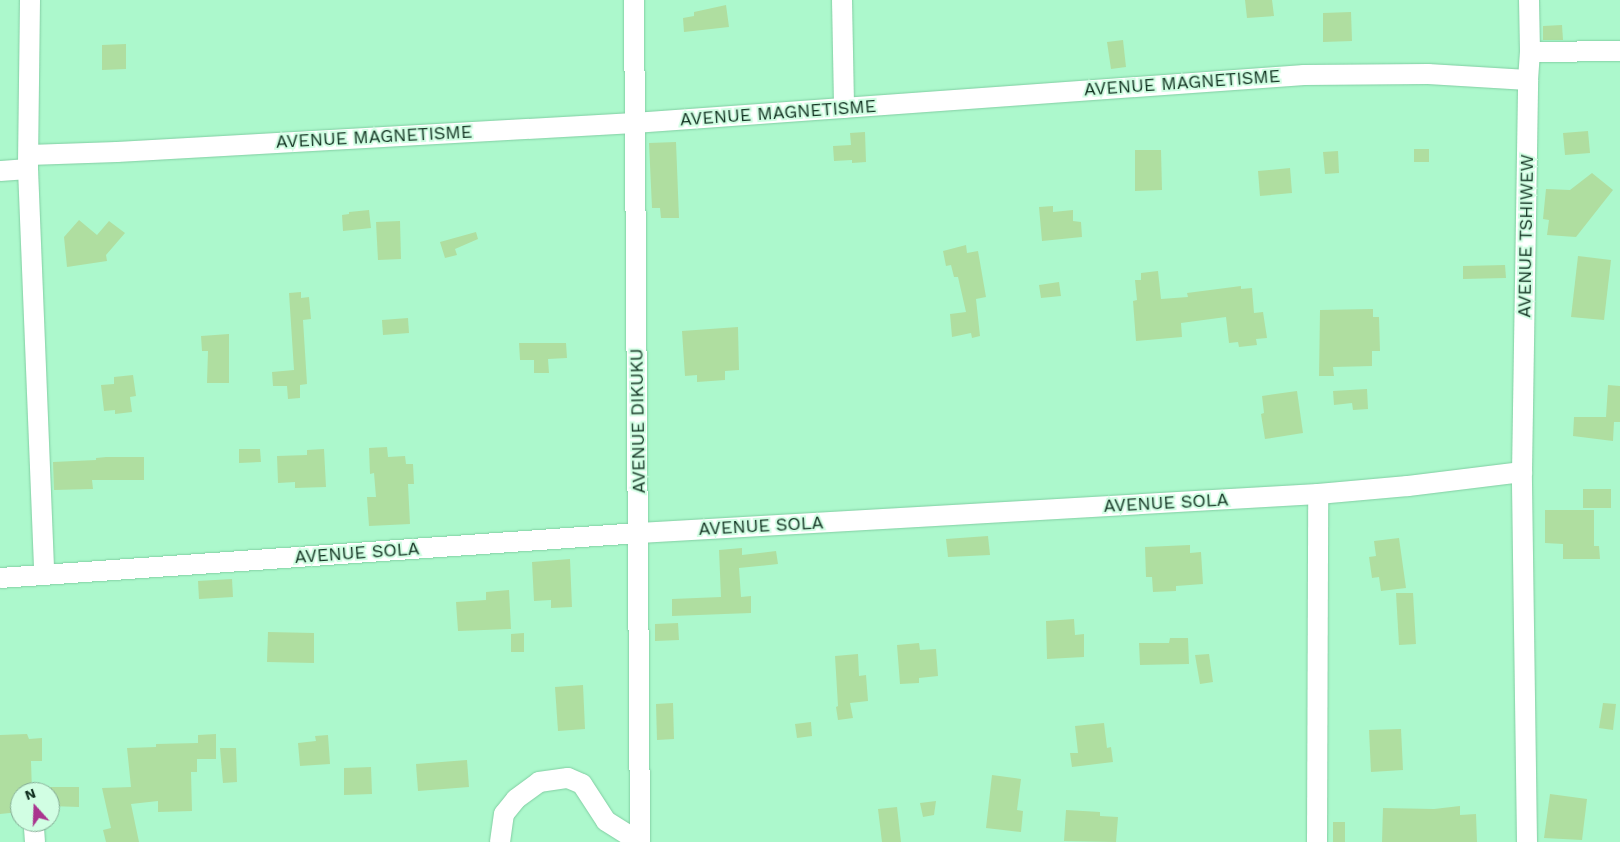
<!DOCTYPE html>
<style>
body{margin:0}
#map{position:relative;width:1620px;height:842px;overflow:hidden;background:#acf8cc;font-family:"Work Sans",sans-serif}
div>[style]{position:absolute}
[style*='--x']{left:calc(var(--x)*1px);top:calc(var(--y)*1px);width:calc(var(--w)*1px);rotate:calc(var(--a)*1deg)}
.building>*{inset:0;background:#afdea0}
.roads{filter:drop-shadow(0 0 1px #82cea3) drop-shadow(0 0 1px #82cea3)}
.minor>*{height:20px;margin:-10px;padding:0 10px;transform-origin:10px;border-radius:10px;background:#fff}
span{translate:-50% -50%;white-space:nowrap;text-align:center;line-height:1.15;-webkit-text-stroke:4px #d1fee3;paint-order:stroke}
.street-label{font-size:18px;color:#113120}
.north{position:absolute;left:10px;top:782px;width:50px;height:50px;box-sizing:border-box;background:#d1fee3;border:1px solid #84ac95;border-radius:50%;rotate:340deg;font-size:14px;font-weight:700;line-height:20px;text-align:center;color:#113120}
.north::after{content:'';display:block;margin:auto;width:18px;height:22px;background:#a9358e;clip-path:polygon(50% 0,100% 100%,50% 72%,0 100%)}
</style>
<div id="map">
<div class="building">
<i style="clip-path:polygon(1245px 0,1272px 0,1274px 16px,1247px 18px)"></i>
<i style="clip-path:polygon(726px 5px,729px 27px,684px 32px,683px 18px,694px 16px,694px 12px)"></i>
<i style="clip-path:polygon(1351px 12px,1352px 41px,1323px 42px,1323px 13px)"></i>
<i style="clip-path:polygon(1562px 25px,1563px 40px,1543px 40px,1543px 26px)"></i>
<i style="clip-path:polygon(1123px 40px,1126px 67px,1111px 69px,1107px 42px)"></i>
<i style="clip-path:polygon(126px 44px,126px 69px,102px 70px,102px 45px)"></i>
<i style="clip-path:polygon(1588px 131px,1590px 153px,1565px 155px,1563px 133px)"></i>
<i style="clip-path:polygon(865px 132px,866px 162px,852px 163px,852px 160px,834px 161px,833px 146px,851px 145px,850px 133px)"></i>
<i style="clip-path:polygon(676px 142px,679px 218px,661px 218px,660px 208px,652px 208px,649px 143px)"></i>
<i style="clip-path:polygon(1414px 149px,1429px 149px,1429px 162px,1414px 162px)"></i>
<i style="clip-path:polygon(1135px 150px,1161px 150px,1162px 190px,1135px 191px)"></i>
<i style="clip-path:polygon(1338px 151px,1339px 173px,1325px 174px,1323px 152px)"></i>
<i style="clip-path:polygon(1290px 168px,1292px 193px,1260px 196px,1258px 171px)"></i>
<i style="clip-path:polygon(1592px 173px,1613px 190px,1576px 237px,1547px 235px,1549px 220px,1543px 219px,1546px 189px,1570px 190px)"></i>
<i style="clip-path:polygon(1053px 206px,1053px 212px,1073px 210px,1073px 221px,1081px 222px,1082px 237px,1042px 241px,1039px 207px)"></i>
<i style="clip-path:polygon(369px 210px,371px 228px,343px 231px,342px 215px,349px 214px,349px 212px)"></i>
<i style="clip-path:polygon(79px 220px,97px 235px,109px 221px,125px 233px,106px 255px,107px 261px,67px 267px,64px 237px)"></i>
<i style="clip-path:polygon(400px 221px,401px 259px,378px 260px,376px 222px)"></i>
<i style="clip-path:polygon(476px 232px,478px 239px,455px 249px,457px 255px,445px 258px,440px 242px)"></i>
<i style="clip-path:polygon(966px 245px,967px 253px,978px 251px,986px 297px,976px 299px,980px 336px,972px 338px,971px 333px,952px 337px,950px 314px,966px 312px,958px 277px,954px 277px,951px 265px,946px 266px,943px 251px)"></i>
<i style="clip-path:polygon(1578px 256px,1611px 260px,1604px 320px,1571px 317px)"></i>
<i style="clip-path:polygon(1505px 265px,1506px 278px,1463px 279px,1463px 266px)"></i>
<i style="clip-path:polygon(1158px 271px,1161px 299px,1188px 297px,1187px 293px,1241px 286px,1241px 289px,1252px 288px,1254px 313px,1263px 312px,1267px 338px,1256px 339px,1257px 345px,1239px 347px,1238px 342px,1229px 343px,1226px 317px,1181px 323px,1182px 337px,1136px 341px,1133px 301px,1137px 300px,1135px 280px,1141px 280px,1141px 273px)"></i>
<i style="clip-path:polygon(1059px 282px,1061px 296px,1041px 298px,1039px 285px)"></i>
<i style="clip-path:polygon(301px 292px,301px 298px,309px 297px,311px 319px,303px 320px,307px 384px,300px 385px,300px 398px,288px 399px,287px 386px,273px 386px,272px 372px,294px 370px,289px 293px)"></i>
<i style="clip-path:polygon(1373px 309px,1373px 317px,1379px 317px,1380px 351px,1372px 351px,1372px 366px,1333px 367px,1334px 376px,1319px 376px,1320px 310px)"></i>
<i style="clip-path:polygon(408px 318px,409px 333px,383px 335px,382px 320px)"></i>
<i style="clip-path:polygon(738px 327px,739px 370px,725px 371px,725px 380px,697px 382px,697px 375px,685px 376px,682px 331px)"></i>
<i style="clip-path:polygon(229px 334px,229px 383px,207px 383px,208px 351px,202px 351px,201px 336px)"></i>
<i style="clip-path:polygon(519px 343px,566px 343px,567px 358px,548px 359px,549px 373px,534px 373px,534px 360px,520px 360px)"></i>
<i style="clip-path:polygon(133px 375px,136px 396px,130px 397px,132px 412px,115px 414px,115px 410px,104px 411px,101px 385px,114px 384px,114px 377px)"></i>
<i style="clip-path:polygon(1608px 385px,1620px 386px,1620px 422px,1614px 422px,1613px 441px,1573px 436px,1574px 417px,1606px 417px)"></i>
<i style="clip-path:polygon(1367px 389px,1368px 409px,1353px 410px,1352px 403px,1334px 405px,1333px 391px)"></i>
<i style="clip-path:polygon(1297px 391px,1303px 433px,1265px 439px,1261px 414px,1264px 413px,1262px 396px)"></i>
<i style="clip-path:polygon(387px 447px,388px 457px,405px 456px,406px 464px,413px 464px,414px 484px,408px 484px,410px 524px,369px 526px,367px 497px,376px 497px,374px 473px,370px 474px,369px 448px)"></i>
<i style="clip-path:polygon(239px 449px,260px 449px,261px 462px,239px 463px)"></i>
<i style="clip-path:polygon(324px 449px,326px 487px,295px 488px,295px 482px,278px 483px,277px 456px,307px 455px,307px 450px)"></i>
<i style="clip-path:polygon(106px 457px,144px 457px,144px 480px,92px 480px,93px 489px,54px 490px,53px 462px,96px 460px,96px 458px)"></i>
<i style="clip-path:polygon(1583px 489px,1611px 489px,1611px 508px,1583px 508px)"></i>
<i style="clip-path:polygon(1545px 510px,1594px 510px,1594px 546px,1599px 546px,1600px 559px,1563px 559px,1563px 544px,1545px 543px)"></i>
<i style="clip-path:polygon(988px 536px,990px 555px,948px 557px,946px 539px)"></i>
<i style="clip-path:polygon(1399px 538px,1406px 588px,1381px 591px,1379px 577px,1372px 578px,1369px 557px,1376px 556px,1374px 541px)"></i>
<i style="clip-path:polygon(1190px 545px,1190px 553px,1201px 552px,1203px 584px,1176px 586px,1176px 591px,1153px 592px,1152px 577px,1146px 577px,1145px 547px)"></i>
<i style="clip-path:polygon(742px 548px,742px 555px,776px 551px,778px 564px,739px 568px,741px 597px,751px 596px,751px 613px,672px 616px,672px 599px,721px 597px,719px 550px)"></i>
<i style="clip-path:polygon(570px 559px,572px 607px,551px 608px,551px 600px,534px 601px,532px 562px)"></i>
<i style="clip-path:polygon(232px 579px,233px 597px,199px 599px,198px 581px)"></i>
<i style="clip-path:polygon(509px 590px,511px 629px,458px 631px,456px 602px,486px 600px,486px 592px)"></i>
<i style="clip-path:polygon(1396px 593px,1413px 593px,1416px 644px,1399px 645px)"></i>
<i style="clip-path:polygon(1074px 619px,1075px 635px,1084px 634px,1084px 657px,1047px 659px,1046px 621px)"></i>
<i style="clip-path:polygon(678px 623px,679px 640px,655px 641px,655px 624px)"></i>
<i style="clip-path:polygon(268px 632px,314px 633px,314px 663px,267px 662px)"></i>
<i style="clip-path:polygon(524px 633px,524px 652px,511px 652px,511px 634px)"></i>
<i style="clip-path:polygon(1170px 638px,1188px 638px,1189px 664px,1140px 665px,1139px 643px,1169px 643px)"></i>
<i style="clip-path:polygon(919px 643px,920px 650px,936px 649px,938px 676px,919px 678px,919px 683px,900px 684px,897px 645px)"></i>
<i style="clip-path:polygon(858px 654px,859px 676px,866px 675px,868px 701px,850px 703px,853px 718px,838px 720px,836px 707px,838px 706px,835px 656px)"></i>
<i style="clip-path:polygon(1209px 654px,1213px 682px,1200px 684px,1195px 655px)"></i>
<i style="clip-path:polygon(583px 685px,585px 729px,558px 731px,555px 687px)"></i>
<i style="clip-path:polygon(673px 703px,674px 739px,657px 740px,656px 704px)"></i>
<i style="clip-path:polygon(1603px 703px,1616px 704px,1613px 730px,1599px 728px)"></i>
<i style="clip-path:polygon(811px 722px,812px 736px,797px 738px,795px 724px)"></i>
<i style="clip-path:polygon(1104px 723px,1107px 748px,1111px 747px,1113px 762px,1072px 767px,1070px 753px,1078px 753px,1075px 726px)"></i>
<i style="clip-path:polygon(1401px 729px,1403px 770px,1371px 772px,1369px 730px)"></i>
<i style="clip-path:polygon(27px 734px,29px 739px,42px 738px,42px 761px,31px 761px,32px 792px,20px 792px,20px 812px,0 814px,0 735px)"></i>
<i style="clip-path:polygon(216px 734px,216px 759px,197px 759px,197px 772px,191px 772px,192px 811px,158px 812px,158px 801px,131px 804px,139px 842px,106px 842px,103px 830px,111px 828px,102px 788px,131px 787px,127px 748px,156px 747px,156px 744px,198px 743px,198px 735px)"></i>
<i style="clip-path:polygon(328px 735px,330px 764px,300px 766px,298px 743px,316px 741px,315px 736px)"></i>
<i style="clip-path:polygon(220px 748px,236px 748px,237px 782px,223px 783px)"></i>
<i style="clip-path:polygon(467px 760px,469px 787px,418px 791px,416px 764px)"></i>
<i style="clip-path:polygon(371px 767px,372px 794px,344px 795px,344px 768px)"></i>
<i style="clip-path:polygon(992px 775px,1021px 779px,1017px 810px,1023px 811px,1021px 832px,986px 828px)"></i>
<i style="clip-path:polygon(50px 787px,79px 787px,79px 807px,50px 806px)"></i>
<i style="clip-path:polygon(1550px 794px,1587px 799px,1582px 840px,1544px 838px)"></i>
<i style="clip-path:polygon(936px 801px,934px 815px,923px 817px,920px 803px)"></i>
<i style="clip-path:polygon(1460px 806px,1460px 815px,1476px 814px,1477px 842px,1382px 842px,1383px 808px,1434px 809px)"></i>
<i style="clip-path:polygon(897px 807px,901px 842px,882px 842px,878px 809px)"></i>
<i style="clip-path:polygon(1066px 810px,1100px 812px,1100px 816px,1118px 817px,1116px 842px,1064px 841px)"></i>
<i style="clip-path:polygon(1333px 822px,1345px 822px,1345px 842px,1333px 842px)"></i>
</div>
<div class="roads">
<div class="minor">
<i style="--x:30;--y:0;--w:169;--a:90.7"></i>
<i style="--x:28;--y:169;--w:406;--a:87.7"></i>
<i style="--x:634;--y:0;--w:842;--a:89.59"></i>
<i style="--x:842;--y:0;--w:108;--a:88.9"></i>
<i style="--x:1530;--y:52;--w:90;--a:-0.6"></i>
<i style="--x:29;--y:155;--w:88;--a:-2"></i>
<i style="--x:117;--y:152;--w:518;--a:-3.21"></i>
<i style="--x:634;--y:123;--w:672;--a:-4.1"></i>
<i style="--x:1304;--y:75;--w:124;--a:-0.5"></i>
<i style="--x:1428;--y:74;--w:100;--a:3.4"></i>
<i style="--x:0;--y:171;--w:28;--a:-4"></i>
<i style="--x:0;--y:578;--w:641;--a:-4.03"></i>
<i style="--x:639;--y:533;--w:680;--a:-3.29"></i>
<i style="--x:1318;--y:494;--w:90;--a:-5.1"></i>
<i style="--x:1408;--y:486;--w:115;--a:-7"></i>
<i style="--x:34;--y:828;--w:14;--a:86"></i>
<i style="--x:500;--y:842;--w:28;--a:-82"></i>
<i style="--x:504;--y:814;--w:19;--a:-51"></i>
<i style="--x:516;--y:799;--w:29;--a:-36"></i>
<i style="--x:539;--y:782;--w:29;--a:-8"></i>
<i style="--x:568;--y:778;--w:15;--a:23"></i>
<i style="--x:582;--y:784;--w:44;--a:57"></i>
<i style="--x:606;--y:821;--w:39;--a:32"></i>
<i style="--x:1317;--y:842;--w:348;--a:-89.8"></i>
<i style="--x:1527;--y:842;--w:370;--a:-90.8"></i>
<i style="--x:1522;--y:472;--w:392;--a:-89.1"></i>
<i style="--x:1528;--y:80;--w:28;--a:-86"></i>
<i style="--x:1530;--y:52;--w:52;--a:-91.1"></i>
</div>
</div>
<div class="street-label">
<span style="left:1182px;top:83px;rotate:-4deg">AVENUE MAGNETISME</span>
<span style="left:778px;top:113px;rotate:-4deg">AVENUE MAGNETISME</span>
<span style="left:374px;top:137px;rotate:-3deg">AVENUE MAGNETISME</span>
<span style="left:1526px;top:236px;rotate:-89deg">AVENUE TSHIWEW</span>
<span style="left:638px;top:421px;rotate:-91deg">AVENUE DIKUKU</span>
<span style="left:1166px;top:503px;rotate:-3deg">AVENUE SOLA</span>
<span style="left:761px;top:526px;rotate:-3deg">AVENUE SOLA</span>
<span style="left:357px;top:553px;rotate:-4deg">AVENUE SOLA</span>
</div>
<div class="north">N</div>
</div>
